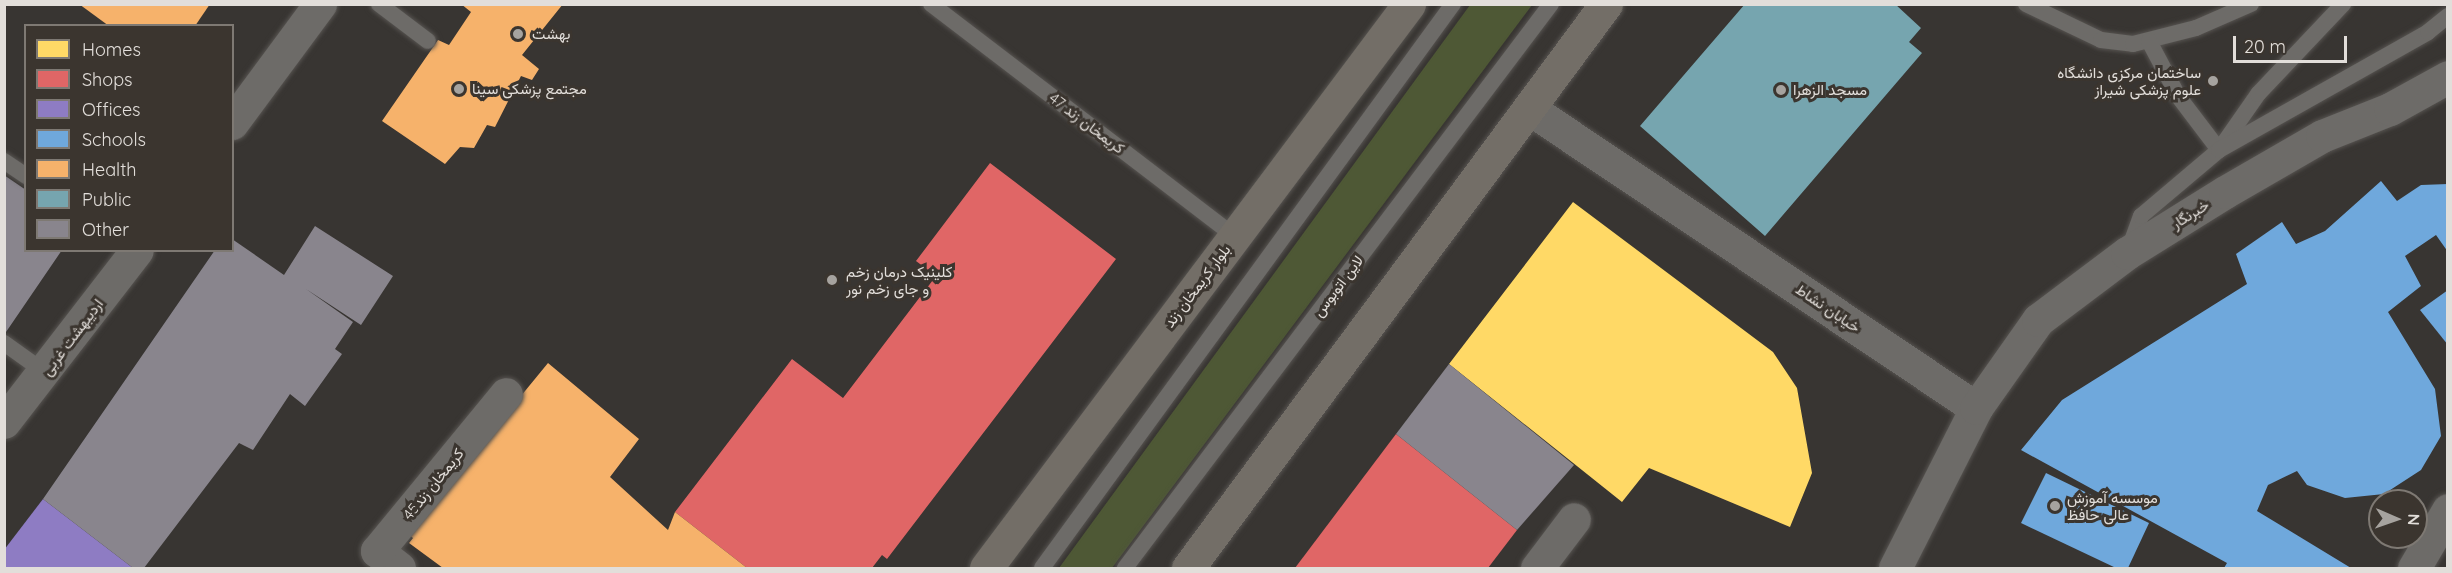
<!DOCTYPE html>
<meta charset="utf-8">
<style>
body{margin:0}
#map{position:relative;width:2452px;height:573px;overflow:hidden;background:#383532;font-family:Quicksand,Vazirmatn,sans-serif}
div>[style]{position:absolute}
[style*='--x']{left:calc(var(--x)*1px);top:calc(var(--y)*1px);width:calc(var(--w)*1px);rotate:calc(var(--a)*1deg)}
.green>*{inset:0;background:#4e5835}
.homes>*{inset:0;background:#ffd966}
.shops>*{inset:0;background:#e06666}
.offices>*{inset:0;background:#8e7cc3}
.schools>*{inset:0;background:#6fa8dc}
.health>*{inset:0;background:#f6b26b}
.public>*{inset:0;background:#76a5af}
.building>*{inset:0;background:#89858d}
.roads{filter:drop-shadow(0 0 2px #565350) drop-shadow(0 0 2px #565350)}
.lane>*{height:16px;margin:-8px;padding:0 8px;transform-origin:8px;border-radius:8px;background:#6d6b68}
.street>*{height:33px;margin:-16.5px;padding:0 16.5px;transform-origin:16.5px;border-radius:16.5px;background:#6d6b68}
.secondary>*{height:33px;margin:-16.5px;padding:0 16.5px;transform-origin:16.5px;border-radius:16.5px;background:#6d6b68}
.primary>*{height:33px;margin:-16.5px;padding:0 16.5px;transform-origin:16.5px;border-radius:16.5px;background:#736e67}
.dots>*{width:16px;height:16px;translate:-50% -50%;box-sizing:border-box;border:3px solid #3b352f;border-radius:50%}
span{translate:-50% -50%;white-space:nowrap;text-align:center;line-height:1.15;-webkit-text-stroke:6px #3b352f;paint-order:stroke}
.poi-label{font-size:15px;color:#e2deda}
.left{translate:0 -50%;text-align:left}
.right{translate:-100% -50%;text-align:right}
.street-label{font-size:15px;color:#e2deda}
.frame{position:absolute;inset:0;border:6px solid #e2deda;pointer-events:none}
.legend{position:absolute;left:24px;top:24px;width:210px;height:228px;box-sizing:border-box;background:#3b352f;border:2px solid #7e7973;margin:0;padding:8px 10px;list-style:none;font-size:18px;color:#e2deda}
.legend li{display:flex;align-items:center;gap:12px;height:30px}
.legend b{width:30px;border:2px solid #7e7973}
.north{position:absolute;left:2368px;top:489px;width:60px;height:60px;box-sizing:border-box;background:#3b352f;border:2px solid #7e7973;border-radius:50%;rotate:92deg;font-size:16px;font-weight:700;line-height:24px;text-align:center;color:#e2deda}
.north::after{content:'';display:block;margin:auto;width:21px;height:27px;background:#a6a39f;clip-path:polygon(50% 0,100% 100%,50% 72%,0 100%)}
.scale{position:absolute;left:2233px;top:36px;width:114px;height:27px;box-sizing:border-box;border:3px solid #e2deda;border-top:0;padding-left:8px;font-size:18px;line-height:21px;white-space:nowrap;color:#e2deda;-webkit-text-stroke:4px #3b352f;paint-order:stroke}
</style>
<div id="map">
<div class="green">
<i style="clip-path:polygon(1470px 5px,1532px 5px,1112px 568px,1059px 568px)"></i>
</div>
<div class="homes">
<i style="clip-path:polygon(1573px 202px,1773px 352px,1797px 388px,1812px 473px,1790px 527px,1649px 468px,1622px 502px,1449px 364px)"></i>
</div>
<div class="shops">
<i style="clip-path:polygon(990px 163px,1116px 259px,887px 559px,882px 555px,872px 568px,747px 568px,675px 512px,792px 359px,843px 398px,936px 276px,916px 261px)"></i>
<i style="clip-path:polygon(1396px 434px,1517px 530px,1488px 568px,1295px 568px)"></i>
</div>
<div class="offices">
<i style="clip-path:polygon(43px 499px,133px 568px,4px 568px,4px 550px)"></i>
</div>
<div class="schools">
<i style="clip-path:polygon(2381px 181px,2397px 201px,2421px 185px,2448px 184px,2448px 252px,2436px 235px,2405px 256px,2421px 286px,2388px 312px,2435px 389px,2441px 436px,2421px 470px,2384px 494px,2345px 498px,2307px 485px,2297px 471px,2268px 485px,2257px 511px,2351px 568px,2224px 568px,2227px 563px,2021px 450px,2062px 400px,2247px 284px,2236px 254px,2282px 222px,2296px 244px,2325px 231px)"></i>
<i style="clip-path:polygon(2448px 290px,2448px 345px,2420px 310px)"></i>
<i style="clip-path:polygon(2046px 473px,2149px 523px,2128px 568px,2116px 568px,2021px 523px)"></i>
</div>
<div class="health">
<i style="clip-path:polygon(79px 4px,210px 4px,195px 26px,109px 26px)"></i>
<i style="clip-path:polygon(461px 4px,563px 4px,522px 55px,539px 69px,532px 80px,521px 76px,495px 127px,487px 125px,474px 148px,460px 147px,445px 164px,382px 121px,438px 40px,449px 45px,471px 12px)"></i>
<i style="clip-path:polygon(548px 363px,639px 439px,610px 477px,668px 530px,675px 512px,747px 568px,443px 568px,409px 543px,413px 538px,408px 534px)"></i>
</div>
<div class="public">
<i style="clip-path:polygon(1745px 4px,1895px 4px,1921px 28px,1909px 42px,1922px 53px,1765px 236px,1640px 126px)"></i>
</div>
<div class="building">
<i style="clip-path:polygon(4px 175px,26px 190px,26px 250px,62px 250px,4px 335px)"></i>
<i style="clip-path:polygon(315px 226px,393px 276px,361px 325px,306px 289px,353px 322px,335px 349px,342px 354px,305px 406px,290px 394px,253px 450px,239px 443px,144px 568px,133px 568px,43px 499px,215px 250px,232px 250px,232px 239px,284px 275px)"></i>
<i style="clip-path:polygon(1449px 364px,1574px 465px,1517px 530px,1396px 434px)"></i>
</div>
<div class="roads">
<div class="lane">
<i style="--x:379;--y:4;--w:61;--a:37.1"></i>
<i style="--x:931;--y:4;--w:382;--a:37.4"></i>
<i style="--x:2026;--y:4;--w:83;--a:25.6"></i>
<i style="--x:2101;--y:40;--w:32;--a:7"></i>
<i style="--x:2133;--y:44;--w:65;--a:-14.3"></i>
<i style="--x:2196;--y:28;--w:60;--a:-23.6"></i>
<i style="--x:2149;--y:41;--w:62;--a:62.2"></i>
<i style="--x:2178;--y:96;--w:68;--a:52.8"></i>
<i style="--x:2219;--y:150;--w:68;--a:-55.1"></i>
<i style="--x:2258;--y:94;--w:124;--a:-46.6"></i>
<i style="--x:4;--y:161;--w:27;--a:34"></i>
<i style="--x:2129;--y:249;--w:35;--a:-70"></i>
<i style="--x:2141;--y:216;--w:102;--a:-40.2"></i>
<i style="--x:2219;--y:150;--w:240;--a:-29.4"></i>
<i style="--x:2428;--y:32;--w:26;--a:-39"></i>
<i style="--x:4;--y:343;--w:52;--a:35.5"></i>
<i style="--x:1042;--y:568;--w:698;--a:-53.92"></i>
<i style="--x:1125;--y:568;--w:707;--a:-52.94"></i>
</div>
<div class="street">
<i style="--x:399;--y:568;--w:28;--a:-142"></i>
<i style="--x:377;--y:551;--w:203;--a:-50.6"></i>
<i style="--x:1537;--y:568;--w:61;--a:-52.9"></i>
</div>
<div class="secondary">
<i style="--x:1530;--y:109;--w:537;--a:33.84"></i>
<i style="--x:232;--y:123;--w:148;--a:-53.5"></i>
<i style="--x:4;--y:422;--w:217;--a:-52.3"></i>
<i style="--x:1895;--y:568;--w:179;--a:-63.1"></i>
<i style="--x:1976;--y:408;--w:108;--a:-54.8"></i>
<i style="--x:2038;--y:320;--w:111;--a:-37"></i>
<i style="--x:2127;--y:253;--w:115;--a:-31.9"></i>
<i style="--x:2225;--y:192;--w:112;--a:-30"></i>
<i style="--x:2322;--y:136;--w:73;--a:-21.7"></i>
<i style="--x:2390;--y:109;--w:66;--a:-28.9"></i>
<i style="--x:2414;--y:568;--w:67;--a:-59.6"></i>
</div>
<div class="primary">
<i style="--x:986;--y:568;--w:705;--a:-53.13"></i>
<i style="--x:1188;--y:568;--w:702;--a:-53.46"></i>
</div>
</div>
<div class="dots">
<i style="left:518px;top:34px;background:#a6a39f"></i>
<i style="left:2213px;top:81px;background:#a6a39f"></i>
<i style="left:459px;top:89px;background:#a6a39f"></i>
<i style="left:1781px;top:90px;background:#a6a39f"></i>
<i style="left:832px;top:280px;background:#a6a39f"></i>
<i style="left:2055px;top:506px;background:#a6a39f"></i>
</div>
<div class="poi-label">
<span class="left" style="left:532px;top:34px">بهشت</span>
<span class="right" style="left:2201px;top:81px">ساختمان مرکزی دانشگاه<br>علوم پزشکی شیراز</span>
<span class="left" style="left:472px;top:89px">مجتمع پزشکی سینا</span>
<span class="left" style="left:1793px;top:90px">مسجد الزهرا</span>
<span class="left" style="left:846px;top:280px">کلینیک درمان زخم<br>و جای زخم نور</span>
<span class="left" style="left:2067px;top:506px">موسسه آموزش<br>عالی حافظ</span>
</div>
<div class="street-label">
<span style="left:1087px;top:123px;rotate:37deg">47 کریمخان زند</span>
<span style="left:2190px;top:214px;rotate:-32deg">خبرنگار</span>
<span style="left:1197px;top:286px;rotate:-53deg">بلوار کریمخان زند</span>
<span style="left:1338px;top:286px;rotate:-53deg">لاین اتوبوس</span>
<span style="left:1828px;top:308px;rotate:34deg">خیابان نشاط</span>
<span style="left:72px;top:337px;rotate:-53deg">اردیبهشت غربی</span>
<span style="left:433px;top:484px;rotate:-51deg">کریمخان زند45</span>
</div>
<div class="frame"></div>
<ul class="legend">
<li><b style="height:16px;background:#ffd966"></b>Homes</li>
<li><b style="height:16px;background:#e06666"></b>Shops</li>
<li><b style="height:16px;background:#8e7cc3"></b>Offices</li>
<li><b style="height:16px;background:#6fa8dc"></b>Schools</li>
<li><b style="height:16px;background:#f6b26b"></b>Health</li>
<li><b style="height:16px;background:#76a5af"></b>Public</li>
<li><b style="height:16px;background:#89858d"></b>Other</li>
</ul>
<div class="north">N</div>
<div class="scale">20 m</div>
</div>
